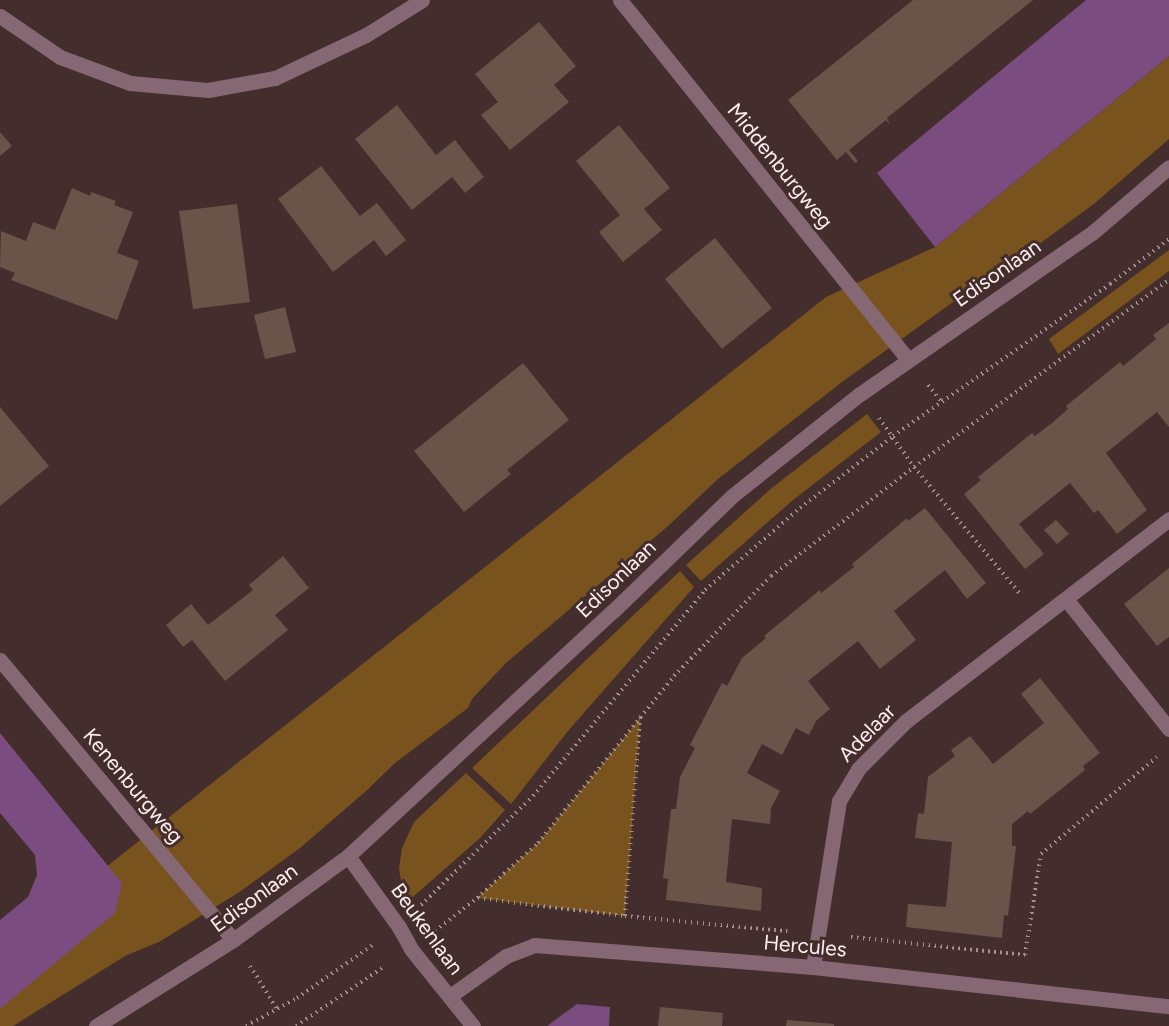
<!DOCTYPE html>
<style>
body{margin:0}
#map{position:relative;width:1169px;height:1026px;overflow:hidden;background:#442d2d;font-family:Figtree,sans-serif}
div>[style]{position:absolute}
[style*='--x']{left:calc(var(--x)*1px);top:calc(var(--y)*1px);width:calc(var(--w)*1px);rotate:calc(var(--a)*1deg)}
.green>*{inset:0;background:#78531d}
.water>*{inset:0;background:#7a4c7f}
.building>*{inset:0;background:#6a5349}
.path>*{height:4px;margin-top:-2px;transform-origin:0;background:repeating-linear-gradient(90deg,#a49191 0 1.5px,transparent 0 6px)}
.minor>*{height:15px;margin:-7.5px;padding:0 7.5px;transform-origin:7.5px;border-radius:7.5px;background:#866774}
.tertiary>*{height:15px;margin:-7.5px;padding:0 7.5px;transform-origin:7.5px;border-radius:7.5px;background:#866774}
span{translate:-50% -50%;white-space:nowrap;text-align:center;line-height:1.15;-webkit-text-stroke:6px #442d2d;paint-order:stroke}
.street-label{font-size:21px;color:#feeeee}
</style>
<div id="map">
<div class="green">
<i style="clip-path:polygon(1169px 56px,1169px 139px,1095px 203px,997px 275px,953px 302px,842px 382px,718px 479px,667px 527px,506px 663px,472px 699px,468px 708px,395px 763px,365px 792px,300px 848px,241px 891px,159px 942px,125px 956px,13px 1026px,0 1026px,0 951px,826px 297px,935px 247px)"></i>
<i style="clip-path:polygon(1169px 250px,1169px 271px,1058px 354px,1049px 339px)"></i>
<i style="clip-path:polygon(867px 414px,881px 432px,793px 500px,701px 581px,686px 565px,773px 487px)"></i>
<i style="clip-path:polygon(680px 571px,694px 587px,568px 731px,511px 804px,472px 768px)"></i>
<i style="clip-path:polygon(640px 718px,625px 916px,477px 898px,538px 843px)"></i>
<i style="clip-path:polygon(466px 773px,505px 810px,480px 838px,405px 904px,399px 869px,402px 848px,414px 822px)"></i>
</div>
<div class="water">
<i style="clip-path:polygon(1086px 0,1169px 0,1169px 56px,935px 247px,877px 173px)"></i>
<i style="clip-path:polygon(0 733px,122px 883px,115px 913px,0 1009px,0 920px,28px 897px,37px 875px,35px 855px,0 813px)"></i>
<i style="clip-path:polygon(577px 1004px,610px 1007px,609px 1026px,547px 1026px)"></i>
</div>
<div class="building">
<i style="clip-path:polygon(913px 0,1033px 0,887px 118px,890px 125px,886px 120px,849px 150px,858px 161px,855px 163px,846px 152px,837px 160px,788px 100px)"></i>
<i style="clip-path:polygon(539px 22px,576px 66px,554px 85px,569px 102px,510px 150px,481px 115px,498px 102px,475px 74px)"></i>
<i style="clip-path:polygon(397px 105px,436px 155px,455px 140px,484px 177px,465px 193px,452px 177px,412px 210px,355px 139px)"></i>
<i style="clip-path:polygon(619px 125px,670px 188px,644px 209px,662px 230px,623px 262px,599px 232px,620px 215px,576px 161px)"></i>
<i style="clip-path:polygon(0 132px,12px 146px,0 156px)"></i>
<i style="clip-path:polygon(321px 166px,360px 216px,377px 203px,406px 240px,386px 256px,374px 240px,333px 272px,278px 199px)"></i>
<i style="clip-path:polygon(72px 188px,90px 196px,91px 192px,116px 201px,114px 205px,133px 212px,117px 253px,139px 261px,117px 320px,11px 280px,15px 273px,0 267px,1px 231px,26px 241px,33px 222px,55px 230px)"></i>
<i style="clip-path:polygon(237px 204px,250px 302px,193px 309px,179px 211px)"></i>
<i style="clip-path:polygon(715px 238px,772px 308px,722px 349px,665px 279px)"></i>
<i style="clip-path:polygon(285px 307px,296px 352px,265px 359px,254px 315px)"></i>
<i style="clip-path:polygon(1169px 323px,1169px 427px,1157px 412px,1106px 453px,1147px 510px,1117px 534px,1098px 510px,1094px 513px,1070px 483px,1019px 524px,1044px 554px,1025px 569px,964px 494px,981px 480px,978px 477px,1032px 433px,1035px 436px,1052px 423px,1068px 409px,1066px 406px,1120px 362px,1123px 366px,1156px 339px,1153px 335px)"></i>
<i style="clip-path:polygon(523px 363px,569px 420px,507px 470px,511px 474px,464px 512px,414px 451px)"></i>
<i style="clip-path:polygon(0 407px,49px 466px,0 506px)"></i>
<i style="clip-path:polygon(925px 508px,986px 583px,967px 599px,945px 570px,894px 611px,916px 640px,880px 669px,858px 641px,808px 681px,830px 709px,816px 721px,809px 735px,796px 728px,782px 755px,762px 744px,747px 773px,780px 791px,771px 808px,770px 824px,732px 819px,726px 882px,762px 888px,761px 911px,666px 900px,668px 879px,663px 878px,671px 809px,676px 809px,680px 777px,695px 748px,690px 745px,722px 683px,727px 686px,742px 658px,766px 638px,764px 636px,820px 590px,821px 593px,854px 567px,852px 564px,907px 518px,908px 521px)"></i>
<i style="clip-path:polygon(1056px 520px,1069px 534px,1057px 544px,1044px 530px)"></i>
<i style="clip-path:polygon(283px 556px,309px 588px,275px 615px,288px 630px,225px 681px,192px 640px,183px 647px,166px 625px,191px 604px,208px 625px,253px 590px,249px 585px)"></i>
<i style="clip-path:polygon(1169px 568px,1169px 637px,1157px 646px,1124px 604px)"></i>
<i style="clip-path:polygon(1040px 678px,1100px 753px,1083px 766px,1085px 770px,1030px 814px,1028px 811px,1012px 824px,1012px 846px,1016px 846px,1008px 916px,1004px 915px,1002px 938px,906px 927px,908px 904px,946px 907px,952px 842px,915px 838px,918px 813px,924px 814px,928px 777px,955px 756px,951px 750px,970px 736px,993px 764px,1044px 723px,1021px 694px)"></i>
<i style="clip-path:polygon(660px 1007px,723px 1013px,722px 1026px,658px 1026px)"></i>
<i style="clip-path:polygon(787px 1020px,834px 1024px,834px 1026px,786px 1026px)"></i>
</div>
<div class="path">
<i style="--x:928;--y:385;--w:21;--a:51"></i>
<i style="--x:879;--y:418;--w:60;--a:54.5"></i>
<i style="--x:914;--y:467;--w:167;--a:50.1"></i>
<i style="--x:478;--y:898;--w:148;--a:7"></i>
<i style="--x:625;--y:916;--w:199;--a:-85.7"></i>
<i style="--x:421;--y:905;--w:156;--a:-44.2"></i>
<i style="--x:533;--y:796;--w:268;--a:-50.1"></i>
<i style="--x:705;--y:590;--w:125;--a:-40.8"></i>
<i style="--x:800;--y:508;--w:118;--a:-37.7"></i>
<i style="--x:893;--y:436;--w:265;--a:-35"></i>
<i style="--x:1110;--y:284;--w:74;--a:-37.3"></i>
<i style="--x:625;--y:916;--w:163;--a:5.3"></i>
<i style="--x:435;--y:931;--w:53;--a:-38.2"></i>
<i style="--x:477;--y:898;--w:82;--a:-42"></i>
<i style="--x:538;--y:843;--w:215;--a:-50.8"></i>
<i style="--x:674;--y:676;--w:139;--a:-45.9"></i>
<i style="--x:771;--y:576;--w:180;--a:-37.3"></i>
<i style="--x:914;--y:467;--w:316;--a:-36.3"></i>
<i style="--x:851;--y:937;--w:175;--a:5.9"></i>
<i style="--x:1025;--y:955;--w:102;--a:-81"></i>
<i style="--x:1041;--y:854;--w:151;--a:-39.9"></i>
<i style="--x:250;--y:966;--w:51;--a:57.9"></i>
<i style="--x:246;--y:1026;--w:58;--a:-28.8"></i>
<i style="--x:297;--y:998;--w:94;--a:-35"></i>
<i style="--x:296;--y:1026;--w:107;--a:-34"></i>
</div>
<div class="minor">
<i style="--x:620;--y:0;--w:460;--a:51.3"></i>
<i style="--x:0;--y:16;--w:73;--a:34.3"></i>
<i style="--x:60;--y:57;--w:75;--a:20.4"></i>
<i style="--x:130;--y:83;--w:78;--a:5.1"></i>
<i style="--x:208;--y:90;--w:68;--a:-10.2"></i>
<i style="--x:275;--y:78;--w:101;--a:-25.3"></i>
<i style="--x:366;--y:35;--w:66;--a:-32"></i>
<i style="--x:1066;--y:599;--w:166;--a:51.6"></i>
<i style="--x:0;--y:660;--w:364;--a:50.2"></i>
<i style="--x:348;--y:856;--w:87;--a:54.3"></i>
<i style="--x:399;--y:927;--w:25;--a:61"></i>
<i style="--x:411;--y:949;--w:99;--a:51.2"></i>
<i style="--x:813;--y:967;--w:168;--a:-81.1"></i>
<i style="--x:839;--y:801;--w:37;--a:-59"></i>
<i style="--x:858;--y:769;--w:68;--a:-45"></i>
<i style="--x:906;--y:721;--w:332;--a:-37.5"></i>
<i style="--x:450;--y:996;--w:69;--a:-35.5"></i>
<i style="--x:506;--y:956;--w:30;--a:-21"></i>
<i style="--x:534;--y:945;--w:280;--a:4.5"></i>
<i style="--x:813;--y:967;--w:358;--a:6.3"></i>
</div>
<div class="tertiary">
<i style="--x:96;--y:1026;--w:162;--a:-32.1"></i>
<i style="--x:233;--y:940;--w:142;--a:-36.1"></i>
<i style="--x:348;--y:856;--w:361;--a:-42.8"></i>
<i style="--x:613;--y:611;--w:165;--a:-44"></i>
<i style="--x:732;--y:496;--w:164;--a:-38.6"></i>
<i style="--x:860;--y:394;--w:282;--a:-34.8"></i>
<i style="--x:1092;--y:233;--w:101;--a:-40.6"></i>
</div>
<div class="street-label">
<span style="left:780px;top:166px;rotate:51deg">Middenburgweg</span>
<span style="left:997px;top:273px;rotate:-35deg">Edisonlaan</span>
<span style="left:616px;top:579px;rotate:-44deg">Edisonlaan</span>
<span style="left:867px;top:733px;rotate:-46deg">Adelaar</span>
<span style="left:133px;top:786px;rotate:50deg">Kenenburgweg</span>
<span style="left:254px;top:898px;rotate:-36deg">Edisonlaan</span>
<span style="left:427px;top:929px;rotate:54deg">Beukenlaan</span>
<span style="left:805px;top:946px;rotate:5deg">Hercules</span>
</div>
</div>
